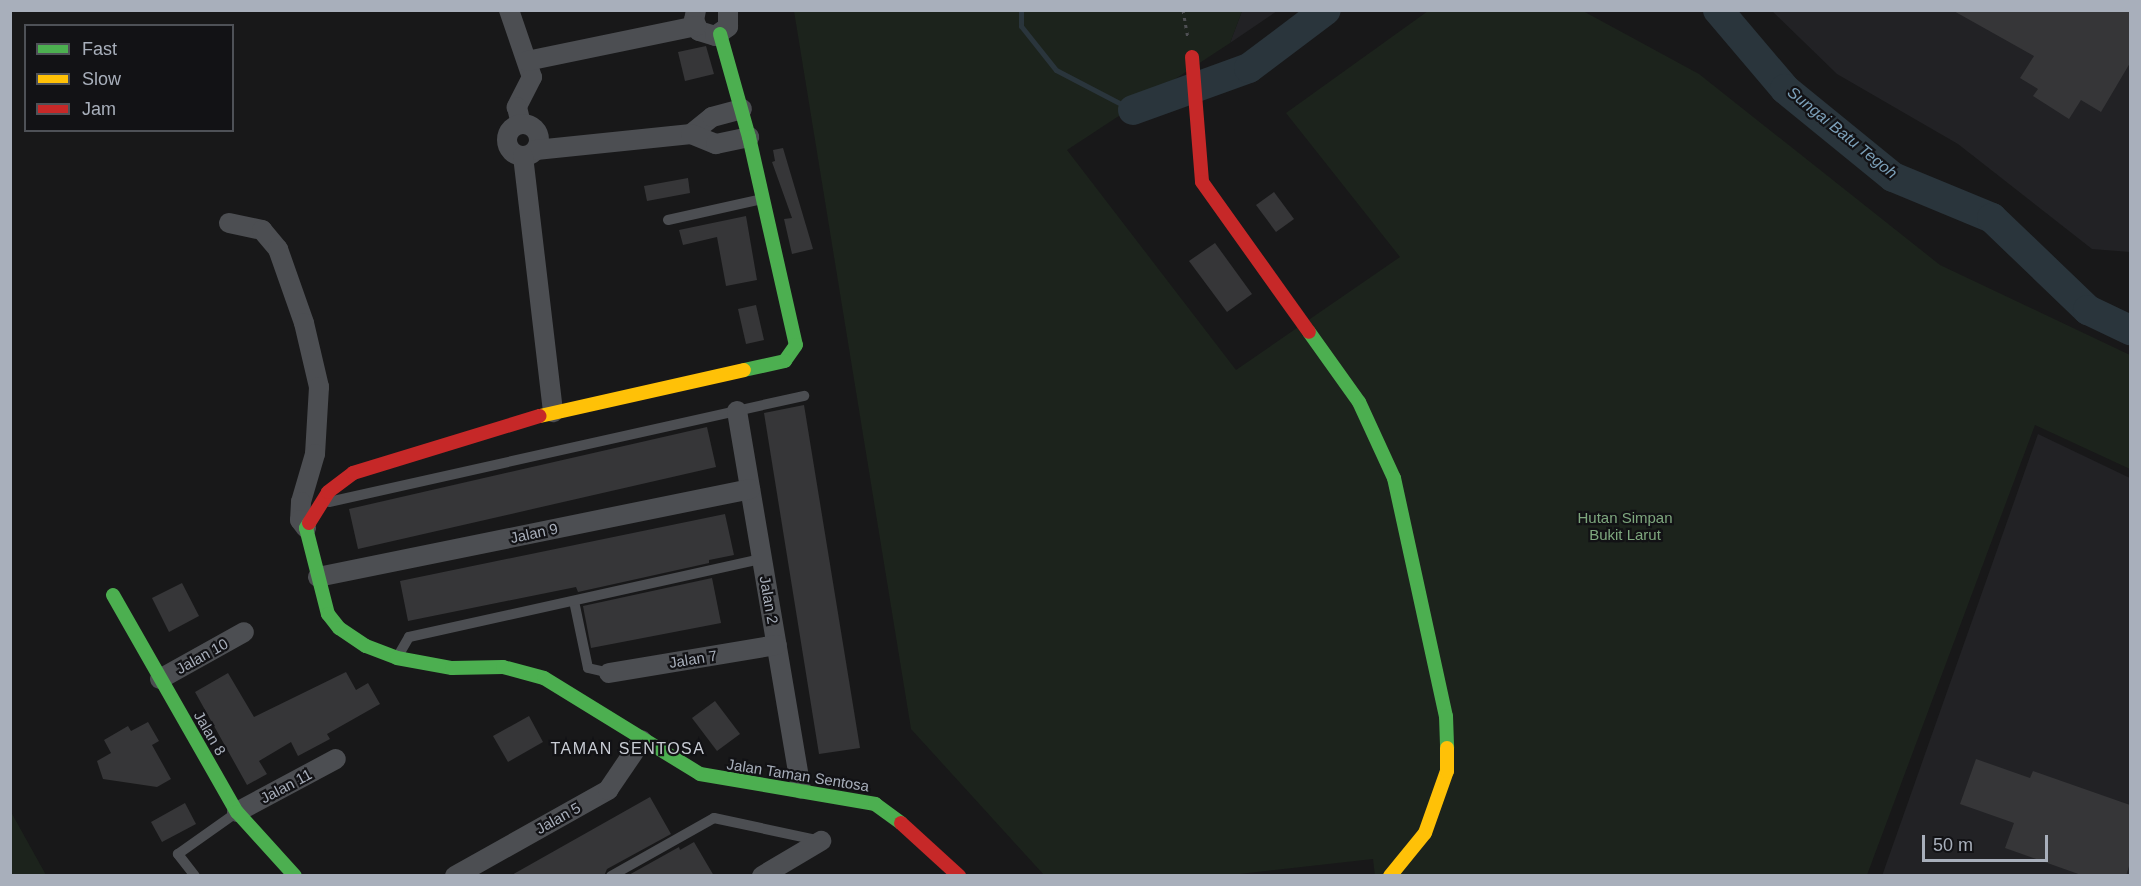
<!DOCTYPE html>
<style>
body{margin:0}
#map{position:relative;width:2141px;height:886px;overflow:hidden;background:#181819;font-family:Helvetica,sans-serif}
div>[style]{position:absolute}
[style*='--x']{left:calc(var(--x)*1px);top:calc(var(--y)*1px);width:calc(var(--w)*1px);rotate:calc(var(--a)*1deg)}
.built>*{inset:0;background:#222225}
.green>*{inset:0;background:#1c231c}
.stream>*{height:5px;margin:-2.5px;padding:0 2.5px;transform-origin:2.5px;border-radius:2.5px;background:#2a353c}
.river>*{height:30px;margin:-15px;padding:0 15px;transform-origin:15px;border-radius:15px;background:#2a353c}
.building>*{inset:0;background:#363638}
.path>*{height:3px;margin-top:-1.5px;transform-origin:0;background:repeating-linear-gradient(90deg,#4e4f53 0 3px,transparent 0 7.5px)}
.lane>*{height:10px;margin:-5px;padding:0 5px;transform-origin:5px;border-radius:5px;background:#4c4e52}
.street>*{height:20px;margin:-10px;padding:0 10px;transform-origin:10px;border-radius:10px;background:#4c4e52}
.street>.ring{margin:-10px;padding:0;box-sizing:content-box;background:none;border:20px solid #4c4e52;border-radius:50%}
.fast>*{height:14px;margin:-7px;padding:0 7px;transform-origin:7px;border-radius:7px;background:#4caf50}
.slow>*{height:14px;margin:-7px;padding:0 7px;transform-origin:7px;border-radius:7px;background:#ffc107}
.jam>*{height:14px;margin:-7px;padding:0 7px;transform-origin:7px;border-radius:7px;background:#c62828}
span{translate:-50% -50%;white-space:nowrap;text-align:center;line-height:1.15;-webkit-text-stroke:4.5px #121215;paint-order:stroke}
.park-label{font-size:15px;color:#7ea77e}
.street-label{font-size:15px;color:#a8afbb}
.water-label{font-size:16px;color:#7ca0b9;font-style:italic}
.neighbourhood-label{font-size:16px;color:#caced6;letter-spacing:1.5px}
.frame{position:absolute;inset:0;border:12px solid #a8afbb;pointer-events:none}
.legend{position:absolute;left:24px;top:24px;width:210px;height:108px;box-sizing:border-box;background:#121215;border:2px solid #4e5157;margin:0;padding:8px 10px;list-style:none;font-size:18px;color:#a8afbb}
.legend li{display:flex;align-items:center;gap:12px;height:30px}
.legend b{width:30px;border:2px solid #4e5157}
.scale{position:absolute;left:1922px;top:835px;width:126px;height:27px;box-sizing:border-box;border:3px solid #a8afbb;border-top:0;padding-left:8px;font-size:18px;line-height:21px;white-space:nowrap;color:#a8afbb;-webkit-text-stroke:4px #121215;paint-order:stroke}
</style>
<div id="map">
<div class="built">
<i style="clip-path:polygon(1242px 11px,1277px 11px,1230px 43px)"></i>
<i style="clip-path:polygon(1772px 11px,2130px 11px,2130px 252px,2092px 249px,1958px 144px,1837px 74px)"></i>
<i style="clip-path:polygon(2038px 434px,2130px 478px,2130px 875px,1882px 876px)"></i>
</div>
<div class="green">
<i style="clip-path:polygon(794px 11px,1242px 11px,1230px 43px,1067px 150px,1236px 370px,1400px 257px,1286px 113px,1428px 11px,1583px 11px,1699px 74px,1940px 265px,2130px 355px,2130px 469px,2035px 425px,1867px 875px,1375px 876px,1373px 859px,1222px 876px,1044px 875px,911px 729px)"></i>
<i style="clip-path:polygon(11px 812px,46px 875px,11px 875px)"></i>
</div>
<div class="stream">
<i style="--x:1021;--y:10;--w:16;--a:90"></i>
<i style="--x:1021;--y:26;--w:56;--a:51.5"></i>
<i style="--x:1056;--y:70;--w:87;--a:27.5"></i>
</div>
<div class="river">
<i style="--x:1718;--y:10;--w:104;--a:49.7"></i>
<i style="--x:1785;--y:89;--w:139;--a:39.2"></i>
<i style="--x:1893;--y:177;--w:107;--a:22.5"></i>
<i style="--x:1992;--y:218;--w:133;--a:43.8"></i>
<i style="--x:2088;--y:310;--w:47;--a:25.5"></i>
<i style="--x:1133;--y:110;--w:123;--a:-19.9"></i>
<i style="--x:1249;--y:68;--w:96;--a:-37"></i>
</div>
<div class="building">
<i style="clip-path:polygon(1952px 10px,2130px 10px,2130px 63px,2101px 112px,2081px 100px,2069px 119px,2033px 96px,2038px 89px,2020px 78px,2034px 56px)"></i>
<i style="clip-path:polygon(706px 46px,714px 74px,685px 81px,678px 52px)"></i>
<i style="clip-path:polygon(783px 148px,813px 249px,792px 254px,784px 219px,792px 218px,772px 162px,775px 161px,773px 150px)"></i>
<i style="clip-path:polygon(688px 178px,690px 193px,647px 201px,644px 186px)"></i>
<i style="clip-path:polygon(1274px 192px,1294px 219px,1276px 232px,1256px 205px)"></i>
<i style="clip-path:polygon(746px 216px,757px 280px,726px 286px,717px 237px,683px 245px,679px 230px)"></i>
<i style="clip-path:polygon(1215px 243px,1252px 294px,1227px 312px,1189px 261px)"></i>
<i style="clip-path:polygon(756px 305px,764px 340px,746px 344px,738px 309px)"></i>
<i style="clip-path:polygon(804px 405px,860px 748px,819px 754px,764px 413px)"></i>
<i style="clip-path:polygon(707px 427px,716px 467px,358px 549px,349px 509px)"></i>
<i style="clip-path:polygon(725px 514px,734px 555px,709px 560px,709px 563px,578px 592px,576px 587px,408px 621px,400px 581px)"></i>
<i style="clip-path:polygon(712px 578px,721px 623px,591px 648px,583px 606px)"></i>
<i style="clip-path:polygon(182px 583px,199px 616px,169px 632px,152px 598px)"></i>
<i style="clip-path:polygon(346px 672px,356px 690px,368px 683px,380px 704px,327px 734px,330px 739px,298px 756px,291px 742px,259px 761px,267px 774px,247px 785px,195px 692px,228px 673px,254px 717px)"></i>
<i style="clip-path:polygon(715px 701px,740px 734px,717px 751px,692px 718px)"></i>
<i style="clip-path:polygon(529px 716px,543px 742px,508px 762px,493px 736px)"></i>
<i style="clip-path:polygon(148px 722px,159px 741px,152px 745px,171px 779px,157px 787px,103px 779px,97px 761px,111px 753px,104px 740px,128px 726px,131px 731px)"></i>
<i style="clip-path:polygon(1976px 759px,2030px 778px,2033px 771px,2130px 805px,2130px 863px,2126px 876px,2084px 876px,2005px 848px,2014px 823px,1960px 804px)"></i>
<i style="clip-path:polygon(650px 797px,671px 834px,607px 869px,604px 876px,510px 876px)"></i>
<i style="clip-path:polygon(185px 803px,196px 824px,162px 842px,151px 822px)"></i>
<i style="clip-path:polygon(694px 842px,714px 876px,627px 876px,679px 847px,680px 850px)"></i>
</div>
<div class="path">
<i style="--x:1183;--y:10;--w:27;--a:80"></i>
</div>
<div class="lane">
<i style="--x:668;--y:220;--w:96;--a:-12.6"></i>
<i style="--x:329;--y:502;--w:487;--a:-12.6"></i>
<i style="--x:574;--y:601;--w:68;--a:78.2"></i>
<i style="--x:588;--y:668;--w:22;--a:13"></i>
<i style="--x:398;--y:656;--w:22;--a:-60"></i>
<i style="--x:409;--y:637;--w:362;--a:-12.5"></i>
<i style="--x:195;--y:876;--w:28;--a:-128"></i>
<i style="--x:178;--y:854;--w:71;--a:-35.3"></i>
<i style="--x:611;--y:876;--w:118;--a:-29.4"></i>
<i style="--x:714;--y:818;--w:109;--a:12.1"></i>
</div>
<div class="street">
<i style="--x:509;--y:10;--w:71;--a:71.1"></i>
<i style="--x:532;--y:77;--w:34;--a:117"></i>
<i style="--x:517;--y:107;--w:17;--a:77"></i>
<i style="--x:696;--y:10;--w:10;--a:101"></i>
<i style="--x:694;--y:20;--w:12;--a:66"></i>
<i style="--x:699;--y:31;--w:17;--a:17"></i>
<i style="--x:715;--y:36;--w:16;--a:-35"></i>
<i style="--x:728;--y:27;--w:17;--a:-90"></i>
<i style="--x:527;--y:61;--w:173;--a:-11.7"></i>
<i class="ring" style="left:507px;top:124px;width:12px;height:12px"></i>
<i style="--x:691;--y:134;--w:27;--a:-39"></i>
<i style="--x:712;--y:117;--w:31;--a:-15"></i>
<i style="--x:536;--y:150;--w:156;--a:-5.9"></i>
<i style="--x:691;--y:134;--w:27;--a:22"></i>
<i style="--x:716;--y:144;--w:34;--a:-12"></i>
<i style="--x:523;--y:156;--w:258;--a:83.3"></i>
<i style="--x:229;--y:223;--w:34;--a:12"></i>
<i style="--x:262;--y:230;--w:25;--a:50"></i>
<i style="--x:278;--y:249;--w:78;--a:70.6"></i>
<i style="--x:304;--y:323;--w:66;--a:76.8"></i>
<i style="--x:319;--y:387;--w:67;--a:93.4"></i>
<i style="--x:315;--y:454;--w:50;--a:106.3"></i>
<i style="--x:301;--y:502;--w:18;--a:93"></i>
<i style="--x:300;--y:520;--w:10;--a:53"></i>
<i style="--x:737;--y:411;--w:383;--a:80.4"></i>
<i style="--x:318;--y:577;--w:441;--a:-11.5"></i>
<i style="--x:609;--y:673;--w:170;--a:-9.5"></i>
<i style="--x:160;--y:679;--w:96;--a:-29.2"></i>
<i style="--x:237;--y:812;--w:112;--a:-28.2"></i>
<i style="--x:455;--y:876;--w:176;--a:-29.3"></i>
<i style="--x:608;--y:790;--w:60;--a:-55.8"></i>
<i style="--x:762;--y:876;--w:69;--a:-30.7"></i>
</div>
<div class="fast">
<i style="--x:720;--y:34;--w:107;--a:74.3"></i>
<i style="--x:749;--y:137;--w:213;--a:77.3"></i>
<i style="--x:796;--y:345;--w:19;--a:125"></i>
<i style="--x:785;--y:361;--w:42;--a:167.6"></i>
<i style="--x:1309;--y:332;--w:86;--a:54.5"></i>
<i style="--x:1359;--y:402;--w:84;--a:65.3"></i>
<i style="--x:1394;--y:478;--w:244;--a:77.7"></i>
<i style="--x:1446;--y:716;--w:32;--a:88"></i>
<i style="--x:309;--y:523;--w:6;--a:121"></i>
<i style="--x:306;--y:528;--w:89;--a:75.7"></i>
<i style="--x:328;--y:614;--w:18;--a:52"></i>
<i style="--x:339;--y:628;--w:32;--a:34"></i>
<i style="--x:366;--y:646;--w:33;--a:21"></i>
<i style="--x:397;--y:658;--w:56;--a:10.3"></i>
<i style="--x:452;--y:668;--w:51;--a:-1.1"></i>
<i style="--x:503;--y:667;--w:42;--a:15"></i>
<i style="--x:544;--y:678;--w:183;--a:31.6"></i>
<i style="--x:700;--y:774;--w:178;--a:9.7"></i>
<i style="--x:875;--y:804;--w:32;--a:36"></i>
<i style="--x:113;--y:595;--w:250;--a:60.3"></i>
<i style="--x:237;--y:812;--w:86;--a:47.8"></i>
</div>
<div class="slow">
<i style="--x:540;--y:416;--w:209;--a:-12.7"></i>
<i style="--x:1390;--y:876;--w:55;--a:-50.9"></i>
<i style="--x:1425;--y:833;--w:66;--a:-70.5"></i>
<i style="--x:1447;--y:771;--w:23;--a:-90"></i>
</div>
<div class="jam">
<i style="--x:1192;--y:57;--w:125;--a:85.4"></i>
<i style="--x:1202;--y:182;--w:184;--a:54.5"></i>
<i style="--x:309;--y:523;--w:36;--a:-58"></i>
<i style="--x:328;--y:492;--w:31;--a:-37"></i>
<i style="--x:353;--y:473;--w:195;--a:-17"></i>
<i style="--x:901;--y:823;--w:79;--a:42.4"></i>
</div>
<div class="park-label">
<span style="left:1625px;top:526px">Hutan Simpan<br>Bukit Larut</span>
</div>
<div class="street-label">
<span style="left:534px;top:533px;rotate:-12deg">Jalan 9</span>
<span style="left:769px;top:600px;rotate:80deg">Jalan 2</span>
<span style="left:202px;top:656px;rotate:-29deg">Jalan 10</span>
<span style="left:693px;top:659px;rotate:-9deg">Jalan 7</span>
<span style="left:210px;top:733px;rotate:60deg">Jalan 8</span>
<span style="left:798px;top:775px;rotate:9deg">Jalan Taman Sentosa</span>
<span style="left:286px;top:786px;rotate:-28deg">Jalan 11</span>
<span style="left:558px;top:818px;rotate:-29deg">Jalan 5</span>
</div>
<div class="water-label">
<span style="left:1842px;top:133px;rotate:39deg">Sungai Batu Tegoh</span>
</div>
<div class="neighbourhood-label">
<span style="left:628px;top:749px">TAMAN SENTOSA</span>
</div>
<div class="frame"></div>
<ul class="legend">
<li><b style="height:8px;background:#4caf50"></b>Fast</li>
<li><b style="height:8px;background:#ffc107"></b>Slow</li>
<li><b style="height:8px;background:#c62828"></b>Jam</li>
</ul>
<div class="scale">50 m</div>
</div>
